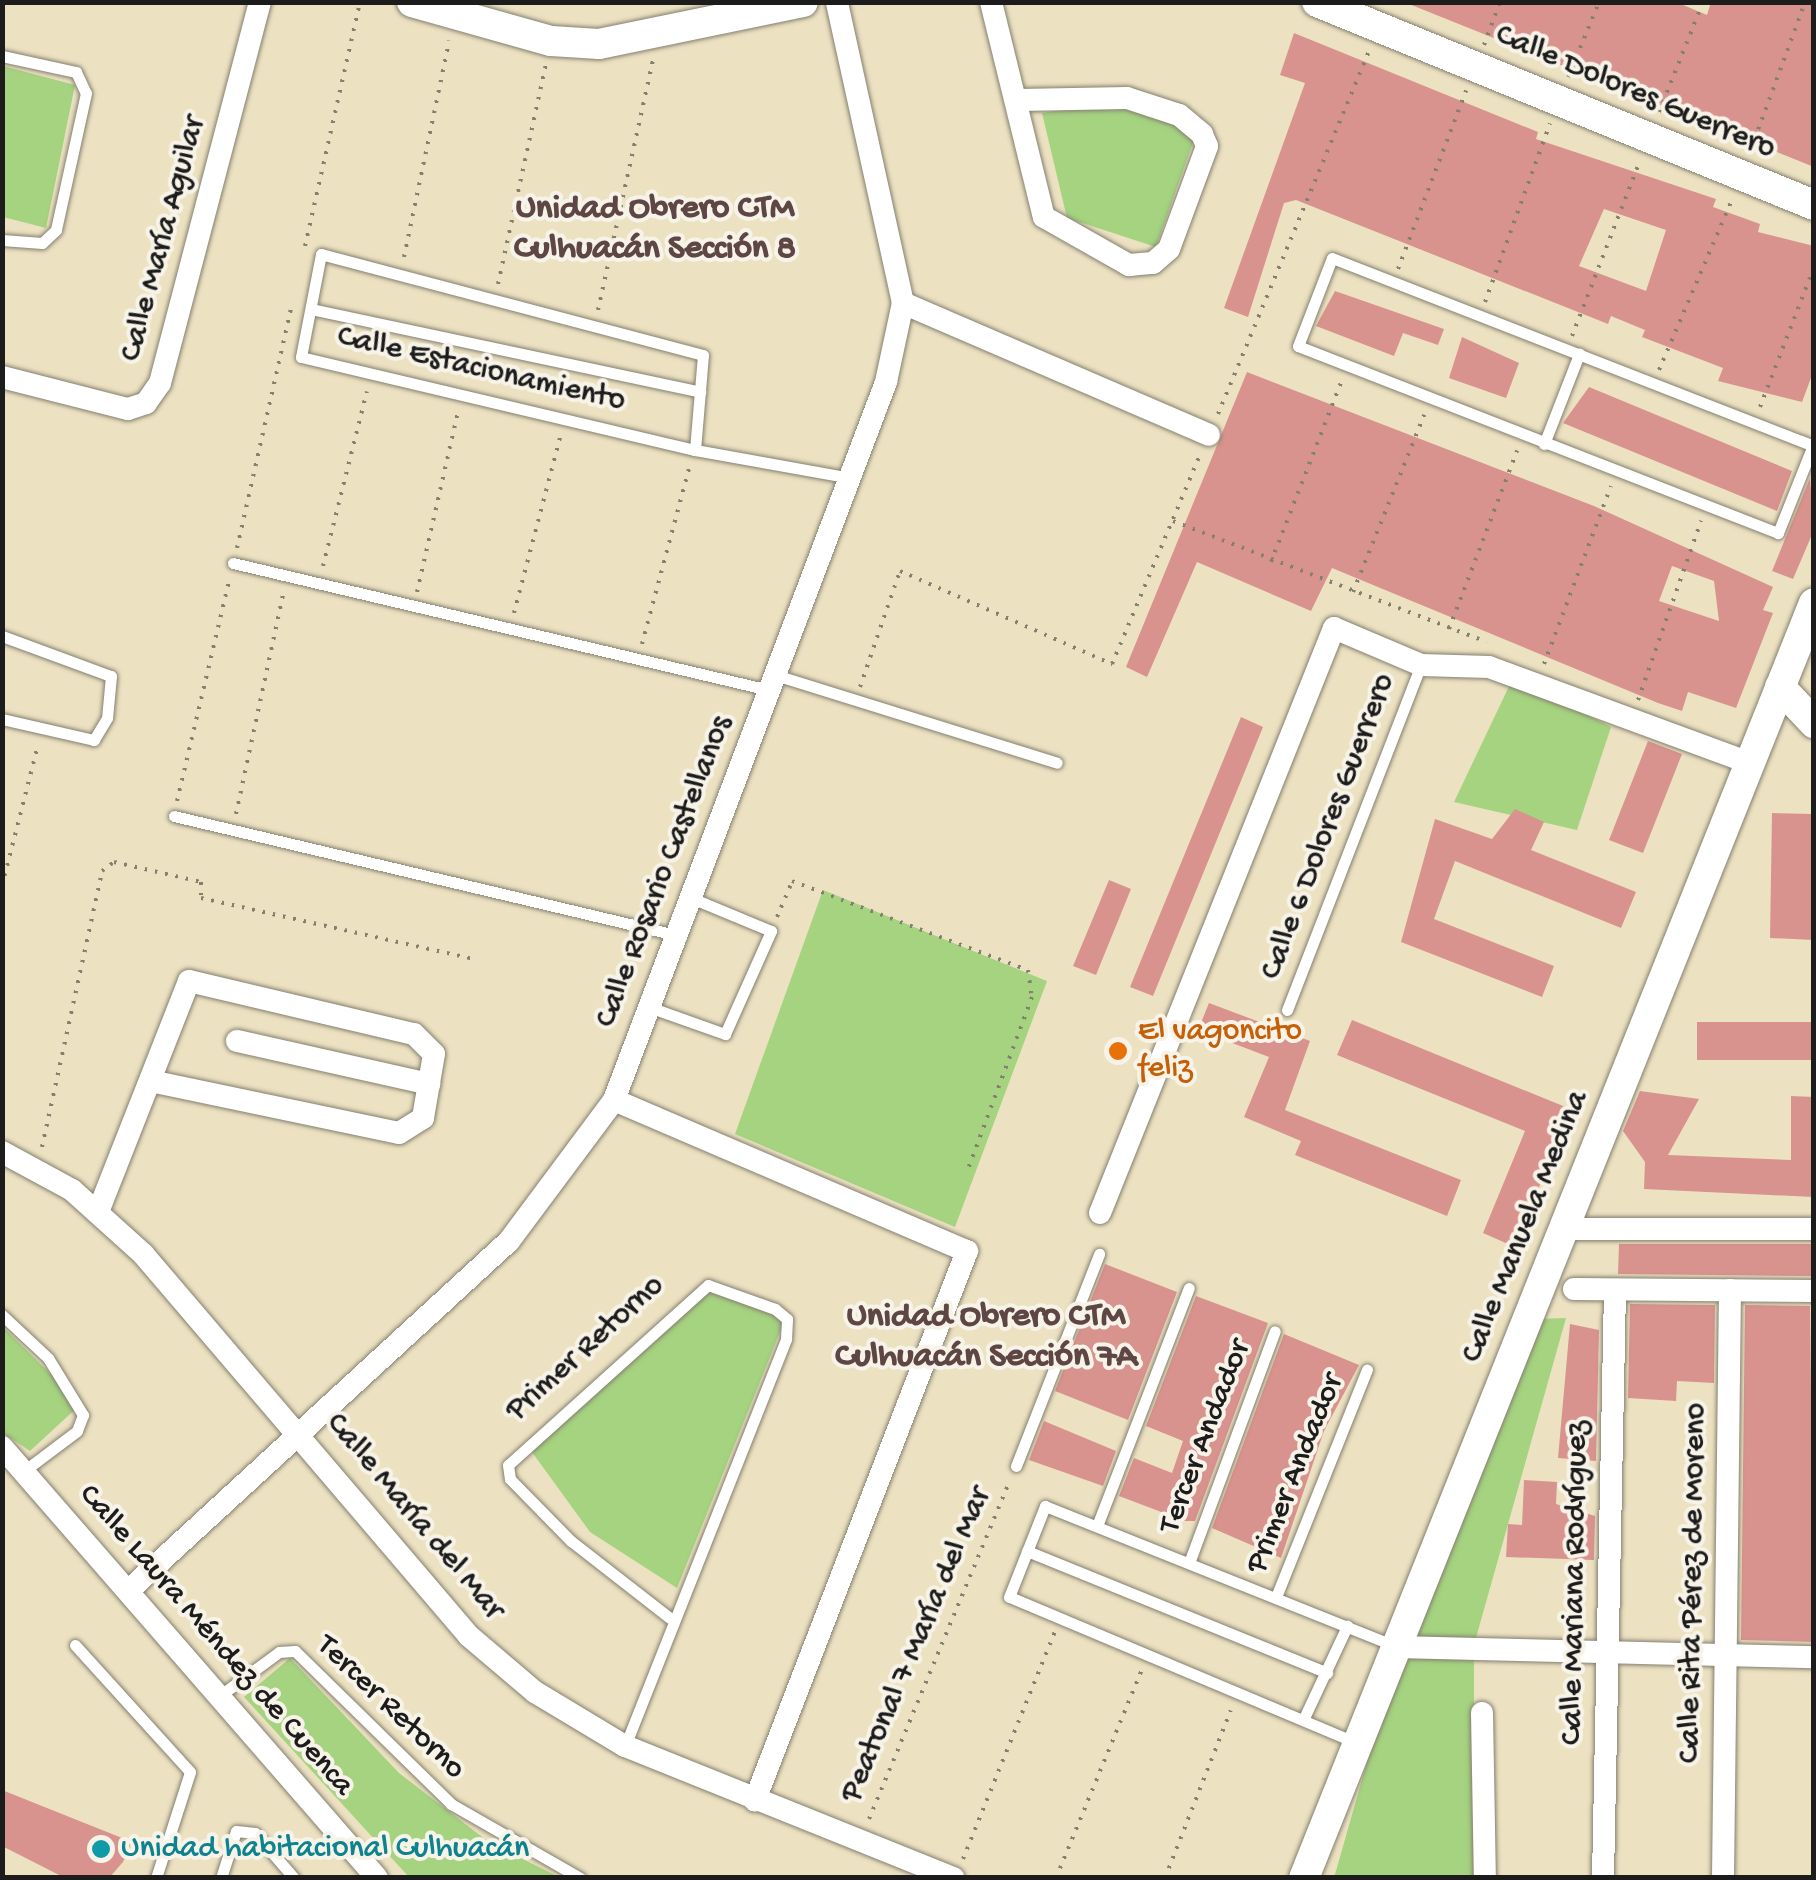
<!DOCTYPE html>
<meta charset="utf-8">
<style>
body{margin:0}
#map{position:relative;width:1816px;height:1880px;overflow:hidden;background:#ece2c2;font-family:"Gochi Hand",sans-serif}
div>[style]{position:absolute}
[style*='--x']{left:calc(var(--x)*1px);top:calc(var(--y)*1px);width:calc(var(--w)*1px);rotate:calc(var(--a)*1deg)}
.green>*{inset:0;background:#a5d380}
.building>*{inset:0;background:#d9938e}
.path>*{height:4px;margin-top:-2px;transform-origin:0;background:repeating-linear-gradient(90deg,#847f6f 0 2.5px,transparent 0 10.5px)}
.roads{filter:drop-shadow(0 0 2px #847f6f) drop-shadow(0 0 2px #847f6f)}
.service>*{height:11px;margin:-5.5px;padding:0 5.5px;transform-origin:5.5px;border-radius:5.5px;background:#fff}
.minor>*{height:22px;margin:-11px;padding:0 11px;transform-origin:11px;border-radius:11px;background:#fff}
.tertiary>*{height:30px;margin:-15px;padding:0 15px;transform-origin:15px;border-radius:15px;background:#fff}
.dots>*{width:28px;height:28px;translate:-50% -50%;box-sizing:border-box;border:5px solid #f7f3e8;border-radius:50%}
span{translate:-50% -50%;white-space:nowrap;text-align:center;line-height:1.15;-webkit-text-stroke:8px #f7f3e8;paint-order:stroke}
.street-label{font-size:32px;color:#1c1c1c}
.food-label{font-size:32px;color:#c56008}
.left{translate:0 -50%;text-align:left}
.culture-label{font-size:32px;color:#0d838f}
.neighbourhood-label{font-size:35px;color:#5e4644;font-weight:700}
.frame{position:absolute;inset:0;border:5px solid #1c1c1c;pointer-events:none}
</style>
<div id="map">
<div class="green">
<i style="clip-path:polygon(3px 66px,75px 85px,46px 228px,3px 217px)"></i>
<i style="clip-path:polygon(1103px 104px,1152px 112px,1196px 134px,1156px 247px,1067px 218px,1042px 113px)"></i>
<i style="clip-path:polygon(1513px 678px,1611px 727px,1577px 830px,1454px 802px)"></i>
<i style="clip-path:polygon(823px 890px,1047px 981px,955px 1227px,735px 1134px)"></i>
<i style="clip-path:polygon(705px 1286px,786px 1317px,677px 1588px,590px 1532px,529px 1448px)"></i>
<i style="clip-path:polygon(1566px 1318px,1474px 1645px,1474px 1877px,1334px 1878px,1388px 1688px,1536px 1319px)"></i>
<i style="clip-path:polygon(2px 1326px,81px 1404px,30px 1451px,3px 1433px)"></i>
<i style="clip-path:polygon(290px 1658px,399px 1773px,490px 1843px,559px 1877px,409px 1877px,244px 1697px)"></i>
</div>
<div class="building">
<i style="clip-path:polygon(1404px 2px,1676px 2px,1707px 15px,1711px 2px,1814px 2px,1814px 167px)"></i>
<i style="clip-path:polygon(evenodd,1294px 33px,1538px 132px,1536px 139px,1716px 199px,1713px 207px,1760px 224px,1758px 232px,1814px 246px,1814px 370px,1802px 402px,1718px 381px,1723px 368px,1642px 337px,1645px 330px,1611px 316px,1608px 324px,1296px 200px,1284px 203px,1248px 317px,1224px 308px,1305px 83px,1280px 75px,1294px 33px,1604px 209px,1666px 230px,1646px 291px,1579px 266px,1604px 209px)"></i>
<i style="clip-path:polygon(1335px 291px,1444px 329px,1438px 345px,1403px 333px,1394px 356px,1316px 326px)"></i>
<i style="clip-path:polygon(1462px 337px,1519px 363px,1506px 398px,1449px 378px)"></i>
<i style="clip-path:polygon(evenodd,1247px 372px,1594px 506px,1773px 587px,1763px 610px,1773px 613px,1736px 708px,1688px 692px,1682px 711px,1658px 703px,1332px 568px,1311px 611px,1197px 562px,1147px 677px,1126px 667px,1247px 372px,1672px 566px,1714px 581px,1719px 621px,1659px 601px,1672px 566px)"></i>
<i style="clip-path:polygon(1589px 387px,1792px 471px,1777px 511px,1563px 423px)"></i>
<i style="clip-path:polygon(1810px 478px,1814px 530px,1793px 579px,1772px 571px)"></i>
<i style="clip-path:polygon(1241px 717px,1263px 727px,1153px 996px,1130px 987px)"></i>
<i style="clip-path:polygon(1648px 741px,1682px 754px,1643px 853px,1609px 840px)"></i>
<i style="clip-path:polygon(1515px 809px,1544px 822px,1531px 850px,1636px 892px,1621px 928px,1455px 861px,1434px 919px,1554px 966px,1542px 997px,1401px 942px,1435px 819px,1492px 839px)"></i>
<i style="clip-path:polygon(1772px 813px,1814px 814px,1814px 940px,1770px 938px)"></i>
<i style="clip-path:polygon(1109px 880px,1131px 889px,1096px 975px,1073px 966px)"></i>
<i style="clip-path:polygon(1209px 1003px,1310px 1041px,1285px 1110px,1461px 1180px,1447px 1216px,1295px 1155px,1301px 1141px,1244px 1117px,1269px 1057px,1198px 1030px)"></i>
<i style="clip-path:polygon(1352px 1020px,1568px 1108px,1517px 1248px,1483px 1233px,1525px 1131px,1337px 1055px)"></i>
<i style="clip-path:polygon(1697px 1022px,1814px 1022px,1814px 1060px,1697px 1060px)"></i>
<i style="clip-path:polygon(1640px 1091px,1699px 1099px,1668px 1155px,1791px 1160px,1791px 1096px,1814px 1097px,1814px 1197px,1644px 1189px,1645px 1162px,1623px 1131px)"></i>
<i style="clip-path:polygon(1619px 1244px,1814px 1244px,1812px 1276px,1618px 1274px)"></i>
<i style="clip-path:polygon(1105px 1264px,1177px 1292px,1128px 1420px,1055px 1391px)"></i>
<i style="clip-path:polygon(1196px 1296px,1268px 1323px,1195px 1521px,1185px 1521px,1119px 1496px,1134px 1458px,1172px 1473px,1183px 1441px,1146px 1426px)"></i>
<i style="clip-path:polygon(1630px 1304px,1715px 1305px,1714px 1383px,1677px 1381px,1676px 1401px,1628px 1398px)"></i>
<i style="clip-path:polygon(1745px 1305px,1810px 1306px,1814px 1642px,1741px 1640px)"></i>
<i style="clip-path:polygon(1570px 1324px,1599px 1330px,1596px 1461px,1558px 1458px)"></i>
<i style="clip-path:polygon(1284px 1334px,1359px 1365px,1324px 1431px,1281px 1558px,1212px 1528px)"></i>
<i style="clip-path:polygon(1044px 1421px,1116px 1451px,1103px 1486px,1029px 1460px)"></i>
<i style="clip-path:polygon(1524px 1480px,1557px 1482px,1556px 1504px,1595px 1516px,1594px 1560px,1506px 1557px,1508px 1524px,1522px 1525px)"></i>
<i style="clip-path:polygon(2px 1790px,132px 1842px,123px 1862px,109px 1878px,65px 1878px,2px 1846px)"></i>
</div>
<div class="path">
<i style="--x:1484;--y:45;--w:46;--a:-69.6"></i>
<i style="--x:1568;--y:77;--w:81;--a:-67.5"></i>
<i style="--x:1659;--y:112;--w:118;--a:-68.2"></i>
<i style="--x:1751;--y:149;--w:157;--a:-69.8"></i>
<i style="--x:305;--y:246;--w:250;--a:-77.3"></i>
<i style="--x:404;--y:257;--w:221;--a:-78.2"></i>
<i style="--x:1398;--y:269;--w:191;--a:-69.1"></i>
<i style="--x:498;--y:284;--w:225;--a:-77.7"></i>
<i style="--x:1485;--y:302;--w:190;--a:-70"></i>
<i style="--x:598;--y:310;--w:256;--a:-77.6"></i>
<i style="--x:1572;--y:336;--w:186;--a:-68.8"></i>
<i style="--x:1659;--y:370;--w:185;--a:-66.8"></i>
<i style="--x:1760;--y:407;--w:150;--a:-68.9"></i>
<i style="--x:1218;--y:414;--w:395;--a:-67.4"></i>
<i style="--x:1173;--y:521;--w:336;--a:21.1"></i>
<i style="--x:237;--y:548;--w:250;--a:-77.3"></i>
<i style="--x:1271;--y:562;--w:195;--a:-68.7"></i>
<i style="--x:323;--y:566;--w:180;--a:-75.9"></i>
<i style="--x:417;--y:592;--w:186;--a:-77.2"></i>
<i style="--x:1353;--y:592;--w:191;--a:-68.1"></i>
<i style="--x:514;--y:613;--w:185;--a:-75.3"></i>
<i style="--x:1449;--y:629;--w:191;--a:-69.1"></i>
<i style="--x:642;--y:644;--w:185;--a:-75"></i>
<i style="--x:1544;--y:664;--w:190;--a:-69.4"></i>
<i style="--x:860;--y:687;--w:123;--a:-71"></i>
<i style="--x:900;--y:571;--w:232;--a:23.7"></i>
<i style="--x:1112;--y:664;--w:227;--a:-67.2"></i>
<i style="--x:1638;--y:700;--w:190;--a:-70.6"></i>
<i style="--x:177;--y:801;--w:230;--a:-76.7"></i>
<i style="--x:236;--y:814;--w:225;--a:-77.9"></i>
<i style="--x:2;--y:886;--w:146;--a:-75.7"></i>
<i style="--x:777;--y:917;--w:39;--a:-67"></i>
<i style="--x:792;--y:881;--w:252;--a:20.7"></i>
<i style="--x:1028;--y:970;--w:27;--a:82"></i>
<i style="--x:1032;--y:997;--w:187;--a:110.4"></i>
<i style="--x:42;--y:1147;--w:282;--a:-77.7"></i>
<i style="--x:102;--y:871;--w:15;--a:-37"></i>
<i style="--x:114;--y:862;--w:89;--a:12.9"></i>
<i style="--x:201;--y:882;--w:16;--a:90"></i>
<i style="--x:201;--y:898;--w:279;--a:12.6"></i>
<i style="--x:869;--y:1819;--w:366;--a:-67.4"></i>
<i style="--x:963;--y:1859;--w:246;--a:-68"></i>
<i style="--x:1056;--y:1878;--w:226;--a:-67.6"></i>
<i style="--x:1165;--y:1878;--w:180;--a:-68.6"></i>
</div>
<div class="roads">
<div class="service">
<i style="--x:2;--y:56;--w:76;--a:12.2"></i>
<i style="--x:76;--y:72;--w:23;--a:65"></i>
<i style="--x:86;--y:93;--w:140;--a:102.4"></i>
<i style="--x:56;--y:230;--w:19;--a:137"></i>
<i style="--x:42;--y:243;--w:40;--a:-175.7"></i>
<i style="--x:311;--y:309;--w:398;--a:12"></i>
<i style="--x:1544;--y:444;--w:97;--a:-68.7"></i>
<i style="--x:1813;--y:445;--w:95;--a:111.7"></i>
<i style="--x:1778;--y:533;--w:515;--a:-158.71"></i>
<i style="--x:1298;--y:346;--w:94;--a:-68.9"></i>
<i style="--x:1332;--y:258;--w:517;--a:21.31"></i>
<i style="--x:695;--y:450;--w:95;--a:-85.2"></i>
<i style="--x:703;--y:355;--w:395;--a:-165.2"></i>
<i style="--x:321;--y:254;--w:105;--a:101"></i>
<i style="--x:301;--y:357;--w:405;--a:13.3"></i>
<i style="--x:695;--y:450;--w:158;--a:10.2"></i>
<i style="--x:233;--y:563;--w:551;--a:13.33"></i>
<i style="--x:2;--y:636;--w:116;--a:20.2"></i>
<i style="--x:111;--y:676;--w:42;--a:95.4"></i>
<i style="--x:107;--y:718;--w:26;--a:121"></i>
<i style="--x:94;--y:740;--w:94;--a:-167.1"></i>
<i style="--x:775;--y:675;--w:295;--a:17.3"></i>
<i style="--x:174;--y:816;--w:516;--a:13.34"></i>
<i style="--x:649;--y:1007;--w:81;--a:19.6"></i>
<i style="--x:725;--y:1034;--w:113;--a:-65.9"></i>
<i style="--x:771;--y:931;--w:89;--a:-157.5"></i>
<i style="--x:1287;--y:1010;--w:370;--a:-68.8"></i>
<i style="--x:2;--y:1315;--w:63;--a:43.1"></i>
<i style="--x:48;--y:1358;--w:67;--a:58.4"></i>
<i style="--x:83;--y:1415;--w:17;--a:111"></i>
<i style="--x:77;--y:1431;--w:65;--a:143.1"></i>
<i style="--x:1016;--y:1466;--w:228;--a:-68.6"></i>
<i style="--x:1097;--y:1526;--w:255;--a:-68.9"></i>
<i style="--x:1027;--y:1551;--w:324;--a:22.1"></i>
<i style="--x:1189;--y:1563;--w:247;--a:-69.7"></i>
<i style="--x:1276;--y:1597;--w:245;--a:-68.2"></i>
<i style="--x:75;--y:1645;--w:171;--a:47.8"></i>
<i style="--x:190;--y:1772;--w:111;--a:107.8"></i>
<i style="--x:218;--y:1697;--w:76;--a:-36.4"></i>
<i style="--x:279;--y:1652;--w:16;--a:-4"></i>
<i style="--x:295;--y:1651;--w:219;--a:44.4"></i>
<i style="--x:451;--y:1804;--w:149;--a:29.8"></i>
<i style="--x:1304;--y:1718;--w:102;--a:-64.9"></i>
<i style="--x:1357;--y:1743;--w:377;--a:-157.2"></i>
<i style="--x:1009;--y:1597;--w:98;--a:-68.4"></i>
<i style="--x:1045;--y:1506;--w:375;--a:21.8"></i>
<i style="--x:625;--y:1746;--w:438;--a:-68.4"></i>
<i style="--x:786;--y:1339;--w:20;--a:-87"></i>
<i style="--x:787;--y:1319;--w:16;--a:-140"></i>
<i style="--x:775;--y:1309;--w:71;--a:-160.3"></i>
<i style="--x:708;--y:1285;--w:269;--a:138"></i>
<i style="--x:508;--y:1465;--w:14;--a:82"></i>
<i style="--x:510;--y:1479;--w:87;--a:45.5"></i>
<i style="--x:571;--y:1541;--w:125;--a:37.9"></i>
<i style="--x:221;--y:1878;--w:49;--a:-72.3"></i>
<i style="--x:236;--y:1831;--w:19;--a:6"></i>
<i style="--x:255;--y:1833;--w:60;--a:49.1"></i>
</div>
<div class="minor">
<i style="--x:991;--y:2;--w:221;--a:76.2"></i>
<i style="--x:1044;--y:217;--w:98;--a:29.5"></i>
<i style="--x:1129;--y:265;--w:24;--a:-5"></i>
<i style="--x:1153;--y:263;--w:21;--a:-41"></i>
<i style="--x:1169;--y:249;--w:110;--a:-69.7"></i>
<i style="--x:1207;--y:146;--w:13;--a:-113"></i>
<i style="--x:1202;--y:134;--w:30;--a:-140"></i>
<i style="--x:1179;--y:115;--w:55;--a:-161.9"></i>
<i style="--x:1127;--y:98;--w:108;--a:178.9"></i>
<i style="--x:903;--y:303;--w:333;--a:23.3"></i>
<i style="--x:2;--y:377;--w:130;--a:14.3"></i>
<i style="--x:128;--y:409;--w:19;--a:-18"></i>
<i style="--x:146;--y:403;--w:24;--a:-55"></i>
<i style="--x:160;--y:383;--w:394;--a:-75.3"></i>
<i style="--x:237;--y:1041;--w:197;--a:12.6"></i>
<i style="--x:614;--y:1100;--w:384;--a:23.2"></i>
<i style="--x:967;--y:1251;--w:589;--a:111.11"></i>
<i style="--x:2;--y:1152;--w:80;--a:28.5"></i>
<i style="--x:72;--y:1190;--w:96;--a:42"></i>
<i style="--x:143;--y:1254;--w:502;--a:49.52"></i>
<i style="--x:469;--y:1636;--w:87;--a:40.3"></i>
<i style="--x:535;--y:1692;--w:105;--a:31"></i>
<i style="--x:625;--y:1746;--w:354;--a:21.9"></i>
<i style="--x:98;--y:1212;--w:248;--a:-68.5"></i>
<i style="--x:189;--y:981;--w:231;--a:13.3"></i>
<i style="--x:414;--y:1034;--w:28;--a:45"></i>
<i style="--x:434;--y:1054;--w:65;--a:99.8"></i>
<i style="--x:423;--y:1118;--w:28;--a:148"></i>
<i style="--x:399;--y:1133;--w:249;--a:-168.2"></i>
<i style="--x:1100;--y:1213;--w:630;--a:-68.2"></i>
<i style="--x:1334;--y:628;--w:95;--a:23"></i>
<i style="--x:1421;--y:665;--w:68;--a:1.7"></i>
<i style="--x:1489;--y:667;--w:275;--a:20.2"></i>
<i style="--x:1574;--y:1229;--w:240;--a:0"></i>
<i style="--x:1574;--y:1289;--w:240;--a:0.5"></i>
<i style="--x:2;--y:1447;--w:571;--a:48.97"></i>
<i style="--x:128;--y:1591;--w:517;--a:-42.57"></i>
<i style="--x:509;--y:1241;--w:176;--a:-53.3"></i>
<i style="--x:614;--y:1100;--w:768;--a:-69.25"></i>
<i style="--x:886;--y:382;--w:81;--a:-77.9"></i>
<i style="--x:903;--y:303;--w:308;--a:-102.4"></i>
<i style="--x:1397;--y:1647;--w:417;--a:1.4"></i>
<i style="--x:1482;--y:1713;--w:165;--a:89"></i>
<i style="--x:1603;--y:1878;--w:588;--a:-88.83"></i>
<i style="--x:1723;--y:1878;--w:588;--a:-89.32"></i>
</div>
<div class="tertiary">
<i style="--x:412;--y:2;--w:144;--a:15.7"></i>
<i style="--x:551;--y:41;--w:48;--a:3.6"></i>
<i style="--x:599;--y:44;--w:208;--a:-11.6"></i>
<i style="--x:1317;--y:2;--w:537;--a:22.22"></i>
<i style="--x:1780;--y:687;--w:50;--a:46.6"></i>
<i style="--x:1304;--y:1878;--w:1373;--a:-68.2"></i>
</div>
</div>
<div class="dots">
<i style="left:1118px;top:1051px;background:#e8710a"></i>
<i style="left:101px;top:1849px;background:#0f9aa8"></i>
</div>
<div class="street-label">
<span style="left:1635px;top:93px;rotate:23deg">Calle Dolores Guerrero</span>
<span style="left:164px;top:239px;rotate:-75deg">Calle María Aguilar</span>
<span style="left:481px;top:370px;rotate:13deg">Calle Estacionamiento</span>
<span style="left:1329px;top:827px;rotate:-69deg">Calle 6 Dolores Guerrero</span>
<span style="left:665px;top:872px;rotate:-69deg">Calle Rosario Castellanos</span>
<span style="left:1526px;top:1227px;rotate:-68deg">Calle Manuela Medina</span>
<span style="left:586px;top:1349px;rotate:-42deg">Primer Retorno</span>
<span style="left:1206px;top:1437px;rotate:-69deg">Tercer Andador</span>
<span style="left:1296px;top:1474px;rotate:-68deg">Primer Andador</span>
<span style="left:414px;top:1517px;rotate:50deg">Calle María del Mar</span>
<span style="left:1576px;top:1583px;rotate:-89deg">Calle Mariana Rodríguez</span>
<span style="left:1694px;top:1583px;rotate:-89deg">Calle Rita Pérez de Moreno</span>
<span style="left:215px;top:1641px;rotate:49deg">Calle Laura Méndez de Cuenca</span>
<span style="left:917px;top:1645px;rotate:-67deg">Peatonal 7 María del Mar</span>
<span style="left:390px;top:1708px;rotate:44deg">Tercer Retorno</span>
</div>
<div class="food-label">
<span class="left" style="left:1138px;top:1051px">El vagoncito<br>feliz</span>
</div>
<div class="culture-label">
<span class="left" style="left:121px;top:1849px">Unidad habitacional Culhuacán</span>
</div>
<div class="neighbourhood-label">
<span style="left:655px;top:230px">Unidad Obrero CTM<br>Culhuacán Sección 8</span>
<span style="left:986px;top:1338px">Unidad Obrero CTM<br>Culhuacán Sección 7A</span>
</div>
<div class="frame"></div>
</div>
